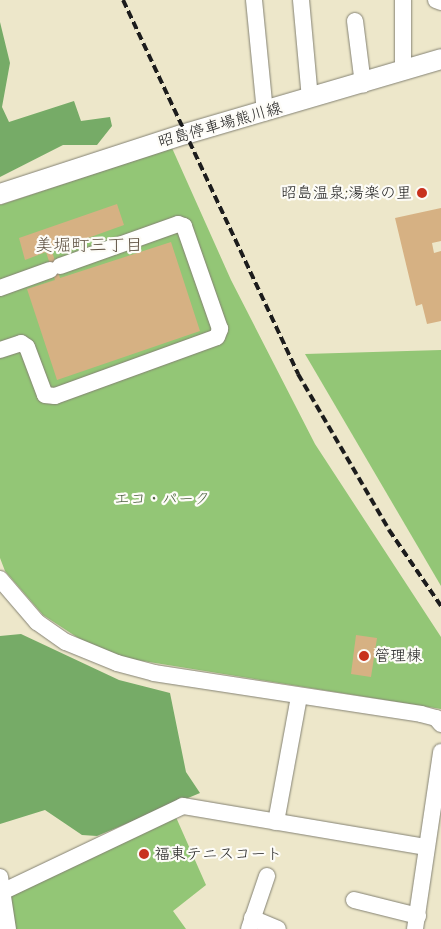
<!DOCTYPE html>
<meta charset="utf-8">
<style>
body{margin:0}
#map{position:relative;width:441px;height:929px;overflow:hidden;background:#ede7ca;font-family:"Comic Neue","Klee One",sans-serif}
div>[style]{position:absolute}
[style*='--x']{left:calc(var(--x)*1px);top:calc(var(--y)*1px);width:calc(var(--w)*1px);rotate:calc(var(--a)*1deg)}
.green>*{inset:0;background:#93c676}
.forest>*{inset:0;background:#76ab67}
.building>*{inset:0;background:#d6b183}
.roads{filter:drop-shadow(0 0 1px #848273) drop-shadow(0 0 1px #848273)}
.minor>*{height:16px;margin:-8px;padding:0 8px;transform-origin:8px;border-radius:8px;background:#fff}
.major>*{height:20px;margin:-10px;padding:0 10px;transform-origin:10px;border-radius:10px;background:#fff}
.rail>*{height:4px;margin-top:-2px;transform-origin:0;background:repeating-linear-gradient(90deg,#1c1c1c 0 8px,transparent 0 12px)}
.dots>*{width:14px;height:14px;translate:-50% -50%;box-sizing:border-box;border:2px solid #fdfcf7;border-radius:50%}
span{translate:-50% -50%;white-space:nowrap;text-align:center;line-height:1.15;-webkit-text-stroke:4.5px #fdfcf7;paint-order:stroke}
.street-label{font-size:16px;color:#1c1c1c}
.poi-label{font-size:16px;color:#1c1c1c}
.right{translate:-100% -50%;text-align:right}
.left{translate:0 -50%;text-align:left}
.park-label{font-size:16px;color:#4c6040}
.neighbourhood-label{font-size:18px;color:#5d5040}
</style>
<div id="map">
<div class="green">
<i style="clip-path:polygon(172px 148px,231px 280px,315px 444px,441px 637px,441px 709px,118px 657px,92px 647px,43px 615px,5px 571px,0 558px,0 205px)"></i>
<i style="clip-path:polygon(441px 350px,441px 586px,305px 354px)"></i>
<i style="clip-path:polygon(175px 815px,206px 885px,173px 911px,186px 929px,13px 929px,9px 897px)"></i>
</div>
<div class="forest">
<i style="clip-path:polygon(0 22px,10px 63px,2px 107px,9px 122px,74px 101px,81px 121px,110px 117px,112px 126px,97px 145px,63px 145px,0 177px)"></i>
<i style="clip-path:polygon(21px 634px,119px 680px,170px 693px,186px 772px,200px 793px,97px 836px,82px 835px,45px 810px,0 824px,0 636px)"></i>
</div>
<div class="building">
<i style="clip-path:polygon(117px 204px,124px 225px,52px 251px,60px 278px,171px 242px,200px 331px,57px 380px,27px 289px,55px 280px,46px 252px,25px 260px,19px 238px)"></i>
<i style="clip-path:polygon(441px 208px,441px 241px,432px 243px,434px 253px,441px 251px,441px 321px,427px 324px,422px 304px,416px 306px,395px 218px)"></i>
<i style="clip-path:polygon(356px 635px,377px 638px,371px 677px,351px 674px)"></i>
</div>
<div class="roads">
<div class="minor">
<i style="--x:254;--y:0;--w:113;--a:84.4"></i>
<i style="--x:301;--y:0;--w:99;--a:84.8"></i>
<i style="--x:403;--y:0;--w:71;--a:90"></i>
<i style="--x:436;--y:0;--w:5;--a:22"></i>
<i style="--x:355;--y:21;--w:64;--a:82.8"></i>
<i style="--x:0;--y:288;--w:53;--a:-19.8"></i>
<i style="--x:0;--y:350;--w:22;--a:-18"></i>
<i style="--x:21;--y:343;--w:7;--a:34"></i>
<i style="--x:27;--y:347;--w:51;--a:69.4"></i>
<i style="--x:45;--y:395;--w:10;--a:6"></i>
<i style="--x:55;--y:396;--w:172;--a:-20"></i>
<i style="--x:217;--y:337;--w:9;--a:-69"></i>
<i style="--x:220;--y:329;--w:109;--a:-109.3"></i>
<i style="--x:184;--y:226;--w:6;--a:-162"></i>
<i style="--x:178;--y:224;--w:125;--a:160.4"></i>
<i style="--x:0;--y:579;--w:57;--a:49.3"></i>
<i style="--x:37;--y:622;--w:35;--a:35"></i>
<i style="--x:66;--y:642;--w:55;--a:22.4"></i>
<i style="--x:117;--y:663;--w:38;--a:15"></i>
<i style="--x:154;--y:673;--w:270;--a:8.7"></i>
<i style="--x:421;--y:714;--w:16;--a:15"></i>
<i style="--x:436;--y:718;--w:8;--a:50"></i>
<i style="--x:276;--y:822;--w:127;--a:-79.6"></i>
<i style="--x:0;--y:877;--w:53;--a:81.3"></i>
<i style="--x:4;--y:891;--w:198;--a:-25.4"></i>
<i style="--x:183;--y:806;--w:245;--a:9.6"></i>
<i style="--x:354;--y:900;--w:66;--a:14"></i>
<i style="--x:252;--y:918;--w:28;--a:23"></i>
<i style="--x:249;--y:929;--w:56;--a:-71.2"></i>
<i style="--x:415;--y:929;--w:179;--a:-81.6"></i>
</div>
<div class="major">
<i style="--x:0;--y:194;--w:194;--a:-18"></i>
<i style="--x:185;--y:134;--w:267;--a:-16.3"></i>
</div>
</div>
<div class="rail">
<i style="--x:123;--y:0;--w:413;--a:64.9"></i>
<i style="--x:298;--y:374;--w:181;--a:59.7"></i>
<i style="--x:389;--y:530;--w:92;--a:55.6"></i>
</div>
<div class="dots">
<i style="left:422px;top:193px;background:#c8321e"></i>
<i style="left:364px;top:656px;background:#c8321e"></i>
<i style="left:144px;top:854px;background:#c8321e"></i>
</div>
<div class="street-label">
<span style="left:220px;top:125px;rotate:-16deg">昭島停車場熊川線</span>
</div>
<div class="poi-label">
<span class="right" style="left:412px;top:193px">昭島温泉;湯楽の里</span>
<span class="left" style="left:374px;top:656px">管理棟</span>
<span class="left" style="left:154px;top:854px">福東テニスコート</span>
</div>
<div class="park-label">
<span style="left:162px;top:499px">エコ・パーク</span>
</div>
<div class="neighbourhood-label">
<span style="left:89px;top:246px">美堀町三丁目</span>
</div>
</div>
